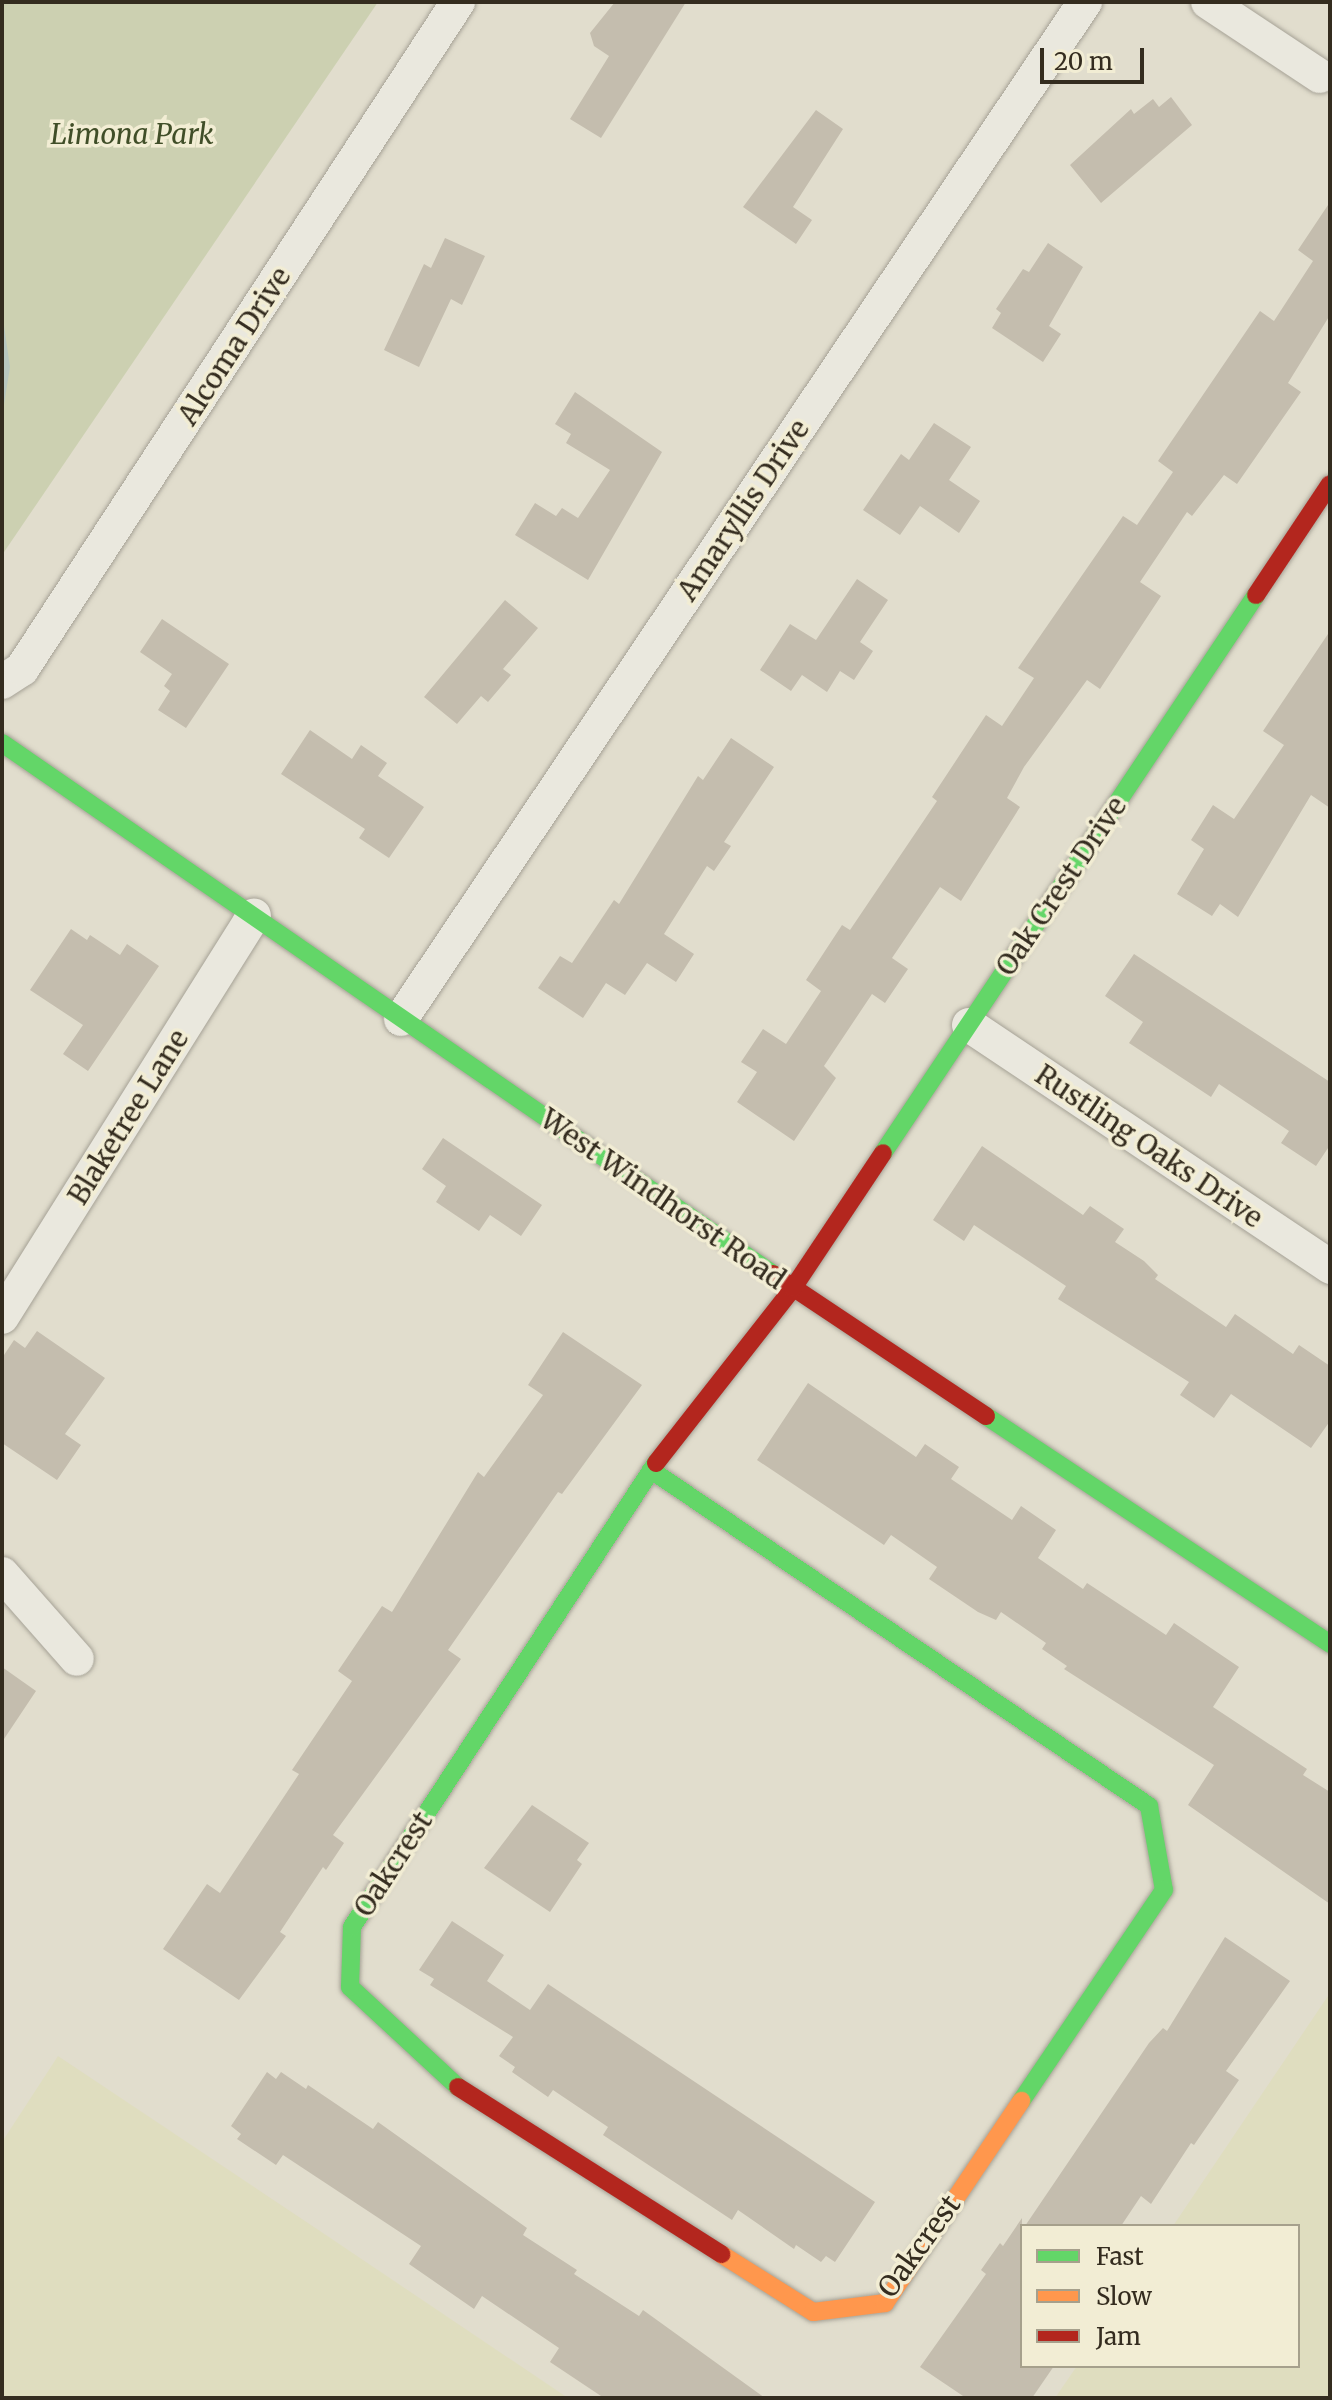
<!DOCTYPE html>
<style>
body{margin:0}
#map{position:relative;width:1332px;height:2400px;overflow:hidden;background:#e1ddcd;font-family:Merriweather,serif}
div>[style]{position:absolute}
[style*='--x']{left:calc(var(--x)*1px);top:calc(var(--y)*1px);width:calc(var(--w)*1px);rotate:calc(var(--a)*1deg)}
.farmland>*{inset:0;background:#dfddbf}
.green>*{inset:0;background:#ccd0b1}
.water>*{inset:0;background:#b8c7bf}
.building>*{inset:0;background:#c4bdae}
.roads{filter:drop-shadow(0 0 2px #a6a296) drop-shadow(0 0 2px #a6a296)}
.street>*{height:34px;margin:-17px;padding:0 17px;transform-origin:17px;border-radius:17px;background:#eae8de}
.fast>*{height:18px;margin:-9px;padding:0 9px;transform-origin:9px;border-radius:9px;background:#63d668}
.slow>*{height:18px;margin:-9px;padding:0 9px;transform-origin:9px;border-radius:9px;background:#ff974d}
.jam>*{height:18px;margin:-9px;padding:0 9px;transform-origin:9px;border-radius:9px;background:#b3261e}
span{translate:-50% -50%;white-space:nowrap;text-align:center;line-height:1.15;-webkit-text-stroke:7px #f2edd4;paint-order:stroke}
.park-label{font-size:28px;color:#404e28;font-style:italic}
.street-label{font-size:28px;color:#342c1f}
.frame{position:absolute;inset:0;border:4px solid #342c1f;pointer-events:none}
.legend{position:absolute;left:1020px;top:2224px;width:280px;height:144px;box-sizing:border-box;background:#f2edd4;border:2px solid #a6a08c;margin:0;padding:10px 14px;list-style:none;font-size:24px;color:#342c1f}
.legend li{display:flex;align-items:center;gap:16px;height:40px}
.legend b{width:40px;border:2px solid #a6a08c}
.scale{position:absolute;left:1040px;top:48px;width:104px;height:36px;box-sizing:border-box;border:4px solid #342c1f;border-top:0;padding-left:10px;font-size:24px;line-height:28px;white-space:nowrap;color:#342c1f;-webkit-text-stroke:6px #f2edd4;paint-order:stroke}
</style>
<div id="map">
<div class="farmland">
<i style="clip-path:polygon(1330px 1993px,1330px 2398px,1055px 2398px,1077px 2366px,1298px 2366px,1298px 2226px,1173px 2226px)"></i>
<i style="clip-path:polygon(58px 2056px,311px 2225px,568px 2398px,2px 2398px,2px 2142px)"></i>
</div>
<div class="green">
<i style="clip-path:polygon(2px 2px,378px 2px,2px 555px)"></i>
</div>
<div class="water">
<i style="clip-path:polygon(2px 312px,10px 367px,2px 417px)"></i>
</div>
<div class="building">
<i style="clip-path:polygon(615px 2px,686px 2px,601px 138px,570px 119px,609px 56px,594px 46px,590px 33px)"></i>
<i style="clip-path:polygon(1171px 97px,1192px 125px,1101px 203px,1070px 165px,1131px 109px,1134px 114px,1153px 99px,1159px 107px)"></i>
<i style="clip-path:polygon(816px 110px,843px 129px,793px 207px,812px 220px,796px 244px,743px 207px)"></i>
<i style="clip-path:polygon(1330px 202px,1330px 315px,1288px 383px,1301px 392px,1237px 484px,1224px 475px,1192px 516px,1187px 512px,1140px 582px,1161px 596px,1100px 689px,1087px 680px,1024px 767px,1007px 798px,1020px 807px,961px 901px,940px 887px,892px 958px,908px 969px,885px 1003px,872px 994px,824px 1066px,836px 1078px,794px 1141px,737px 1102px,757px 1072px,741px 1062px,763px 1029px,786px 1044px,821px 991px,806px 980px,842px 925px,850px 930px,937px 801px,932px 797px,986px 715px,1002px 726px,1034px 678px,1018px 668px,1123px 516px,1137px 525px,1173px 472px,1158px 461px,1260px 311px,1274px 321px,1313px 261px,1298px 250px)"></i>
<i style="clip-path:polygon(445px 238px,485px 256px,462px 305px,451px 299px,419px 367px,384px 350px,424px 264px,431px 268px)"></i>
<i style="clip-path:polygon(1048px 243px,1083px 267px,1049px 326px,1061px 334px,1043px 362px,992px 328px,1001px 313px,996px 309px,1023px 269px,1029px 272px)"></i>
<i style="clip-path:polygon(575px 392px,662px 452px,588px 580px,515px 535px,535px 503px,556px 516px,562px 508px,578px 518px,610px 470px,566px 443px,571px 434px,555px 424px)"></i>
<i style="clip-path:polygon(934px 423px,971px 447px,949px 480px,980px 501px,959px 533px,920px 506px,900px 535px,863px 510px,901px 454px,909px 460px)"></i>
<i style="clip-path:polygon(857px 579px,888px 600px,860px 642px,873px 651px,854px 680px,840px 671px,827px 692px,802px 675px,791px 691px,760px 670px,790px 624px,816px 640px)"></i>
<i style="clip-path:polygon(505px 600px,538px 628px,503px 669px,511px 675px,488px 702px,481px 696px,457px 724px,424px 697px)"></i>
<i style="clip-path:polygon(162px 619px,229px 664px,186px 728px,158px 710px,170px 691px,164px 686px,172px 674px,140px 652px)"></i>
<i style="clip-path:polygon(1330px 631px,1330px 808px,1311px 795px,1238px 917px,1220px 904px,1212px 916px,1177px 894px,1204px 849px,1191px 840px,1213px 805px,1234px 819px,1284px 745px,1263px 731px)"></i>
<i style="clip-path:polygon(310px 730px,352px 759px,361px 745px,387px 763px,378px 776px,424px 807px,389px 858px,359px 838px,365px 829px,281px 774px)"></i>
<i style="clip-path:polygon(731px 738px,774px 767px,724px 842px,731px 846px,714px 871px,707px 866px,664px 934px,694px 954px,676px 982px,647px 963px,625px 995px,606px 983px,583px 1018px,538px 988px,560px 956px,572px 963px,614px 900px,619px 904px,698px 776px,703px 780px)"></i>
<i style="clip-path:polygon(71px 929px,87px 940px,90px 935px,120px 955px,127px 944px,159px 966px,88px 1071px,63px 1054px,83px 1025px,30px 990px)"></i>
<i style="clip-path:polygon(1134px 954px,1330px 1082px,1330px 1145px,1316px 1166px,1281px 1143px,1289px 1131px,1219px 1084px,1211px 1097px,1129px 1043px,1143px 1022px,1105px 996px)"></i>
<i style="clip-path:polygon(443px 1138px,542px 1205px,521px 1236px,490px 1215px,479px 1231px,436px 1202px,446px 1186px,422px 1169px)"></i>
<i style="clip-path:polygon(982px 1146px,1083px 1215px,1090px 1206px,1124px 1229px,1115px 1242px,1144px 1261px,1158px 1275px,1155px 1279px,1226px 1327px,1235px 1314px,1293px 1354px,1299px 1345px,1330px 1366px,1330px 1421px,1311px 1448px,1231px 1394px,1214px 1418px,1180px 1395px,1189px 1382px,1058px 1299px,1066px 1286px,974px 1225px,964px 1241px,933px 1220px)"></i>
<i style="clip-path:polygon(37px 1331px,105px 1378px,65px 1434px,81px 1445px,57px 1480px,2px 1443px,2px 1358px,14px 1340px,25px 1348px)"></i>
<i style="clip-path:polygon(563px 1332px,642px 1385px,562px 1494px,558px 1492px,448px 1650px,461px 1659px,333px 1835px,344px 1843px,326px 1870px,323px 1867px,280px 1932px,286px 1936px,239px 2000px,163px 1949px,207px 1884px,220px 1893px,299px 1774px,292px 1770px,352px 1681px,338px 1671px,382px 1606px,392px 1612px,478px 1472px,484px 1477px,543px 1395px,528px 1385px)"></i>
<i style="clip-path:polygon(808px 1383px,916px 1457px,925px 1444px,959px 1467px,951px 1479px,1012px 1520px,1021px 1506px,1056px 1530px,1038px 1558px,1083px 1589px,1087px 1583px,1166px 1635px,1174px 1623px,1239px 1667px,1213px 1707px,1307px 1769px,1303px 1775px,1330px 1792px,1330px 1904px,1188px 1805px,1214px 1765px,1064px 1669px,1067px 1666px,1042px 1649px,1046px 1643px,1001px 1612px,996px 1620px,978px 1612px,929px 1579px,937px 1567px,891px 1535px,884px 1545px,757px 1460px)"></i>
<i style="clip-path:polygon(2px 1667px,36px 1691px,2px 1742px)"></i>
<i style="clip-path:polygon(532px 1805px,589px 1843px,577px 1860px,582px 1864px,550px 1912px,484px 1868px)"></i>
<i style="clip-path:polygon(452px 1921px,504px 1955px,487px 1981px,530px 2010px,548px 1984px,875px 2202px,835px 2262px,826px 2256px,821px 2262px,796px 2245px,794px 2249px,738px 2210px,732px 2220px,603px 2135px,608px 2127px,553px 2090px,548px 2097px,512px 2072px,515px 2067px,499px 2056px,513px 2037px,430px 1985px,434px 1979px,419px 1970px)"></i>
<i style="clip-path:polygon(1225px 1937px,1290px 1981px,1226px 2071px,1239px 2080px,1194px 2145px,1191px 2143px,1151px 2204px,1141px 2196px,1121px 2226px,1025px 2226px,1149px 2043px,1163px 2028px,1167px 2031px)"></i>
<i style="clip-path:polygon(267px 2072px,276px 2079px,281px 2072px,306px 2089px,308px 2085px,373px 2129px,378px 2122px,527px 2228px,523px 2235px,577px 2270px,574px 2274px,639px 2316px,643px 2310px,765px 2398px,604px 2398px,550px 2362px,559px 2348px,482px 2296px,474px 2309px,409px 2264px,421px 2246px,283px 2155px,276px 2165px,237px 2139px,241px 2134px,231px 2126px)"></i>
<i style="clip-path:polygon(1022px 2218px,1022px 2366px,1054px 2366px,1032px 2398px,966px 2398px,920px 2367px,986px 2274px,981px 2270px,1000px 2243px,1003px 2246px)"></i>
</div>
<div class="roads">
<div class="street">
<i style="--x:1208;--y:2;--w:134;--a:33.5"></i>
<i style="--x:2;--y:682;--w:24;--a:-33"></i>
<i style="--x:22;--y:669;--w:797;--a:-56.83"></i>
<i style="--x:401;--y:1019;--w:1226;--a:-56.08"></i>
<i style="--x:969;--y:1025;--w:435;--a:33.8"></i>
<i style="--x:2;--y:1317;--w:474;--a:-57.9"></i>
<i style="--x:2;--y:1574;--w:113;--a:48.6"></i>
</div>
<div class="fast">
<i style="--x:2;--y:743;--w:936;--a:34.56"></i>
<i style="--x:883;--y:1153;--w:671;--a:-56.24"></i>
<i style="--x:986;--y:1416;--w:413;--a:33.5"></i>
<i style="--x:651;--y:1470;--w:601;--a:34.01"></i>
<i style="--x:1149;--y:1806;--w:85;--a:79.9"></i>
<i style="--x:1164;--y:1890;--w:255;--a:124.1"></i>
<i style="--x:458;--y:2087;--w:147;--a:-137.2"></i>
<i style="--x:350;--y:1987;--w:60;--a:-88.1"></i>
<i style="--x:352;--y:1927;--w:555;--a:-56.77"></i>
</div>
<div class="slow">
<i style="--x:721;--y:2254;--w:109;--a:32.2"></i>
<i style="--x:813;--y:2312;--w:73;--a:-7.1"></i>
<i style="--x:885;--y:2303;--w:244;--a:-56"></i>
</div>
<div class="jam">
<i style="--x:1256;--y:595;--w:133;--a:-56.3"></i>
<i style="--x:773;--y:1274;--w:256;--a:33.7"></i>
<i style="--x:656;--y:1463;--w:222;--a:-51.9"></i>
<i style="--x:793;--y:1288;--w:162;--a:-56.3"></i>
<i style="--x:458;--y:2087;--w:312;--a:32.4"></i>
</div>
</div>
<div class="park-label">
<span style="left:132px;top:134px">Limona Park</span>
</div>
<div class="street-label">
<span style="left:234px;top:346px;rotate:-57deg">Alcoma Drive</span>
<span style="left:743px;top:510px;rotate:-56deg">Amaryllis Drive</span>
<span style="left:1061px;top:886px;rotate:-56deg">Oak Crest Drive</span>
<span style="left:128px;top:1117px;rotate:-58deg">Blaketree Lane</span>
<span style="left:1149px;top:1146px;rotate:34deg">Rustling Oaks Drive</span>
<span style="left:663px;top:1199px;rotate:35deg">West Windhorst Road</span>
<span style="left:393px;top:1864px;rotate:-57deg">Oakcrest</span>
<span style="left:919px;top:2246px;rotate:-54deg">Oakcrest</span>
</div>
<div class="frame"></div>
<ul class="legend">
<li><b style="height:10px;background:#63d668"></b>Fast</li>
<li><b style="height:10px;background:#ff974d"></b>Slow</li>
<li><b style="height:10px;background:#b3261e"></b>Jam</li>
</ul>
<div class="scale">20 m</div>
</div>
